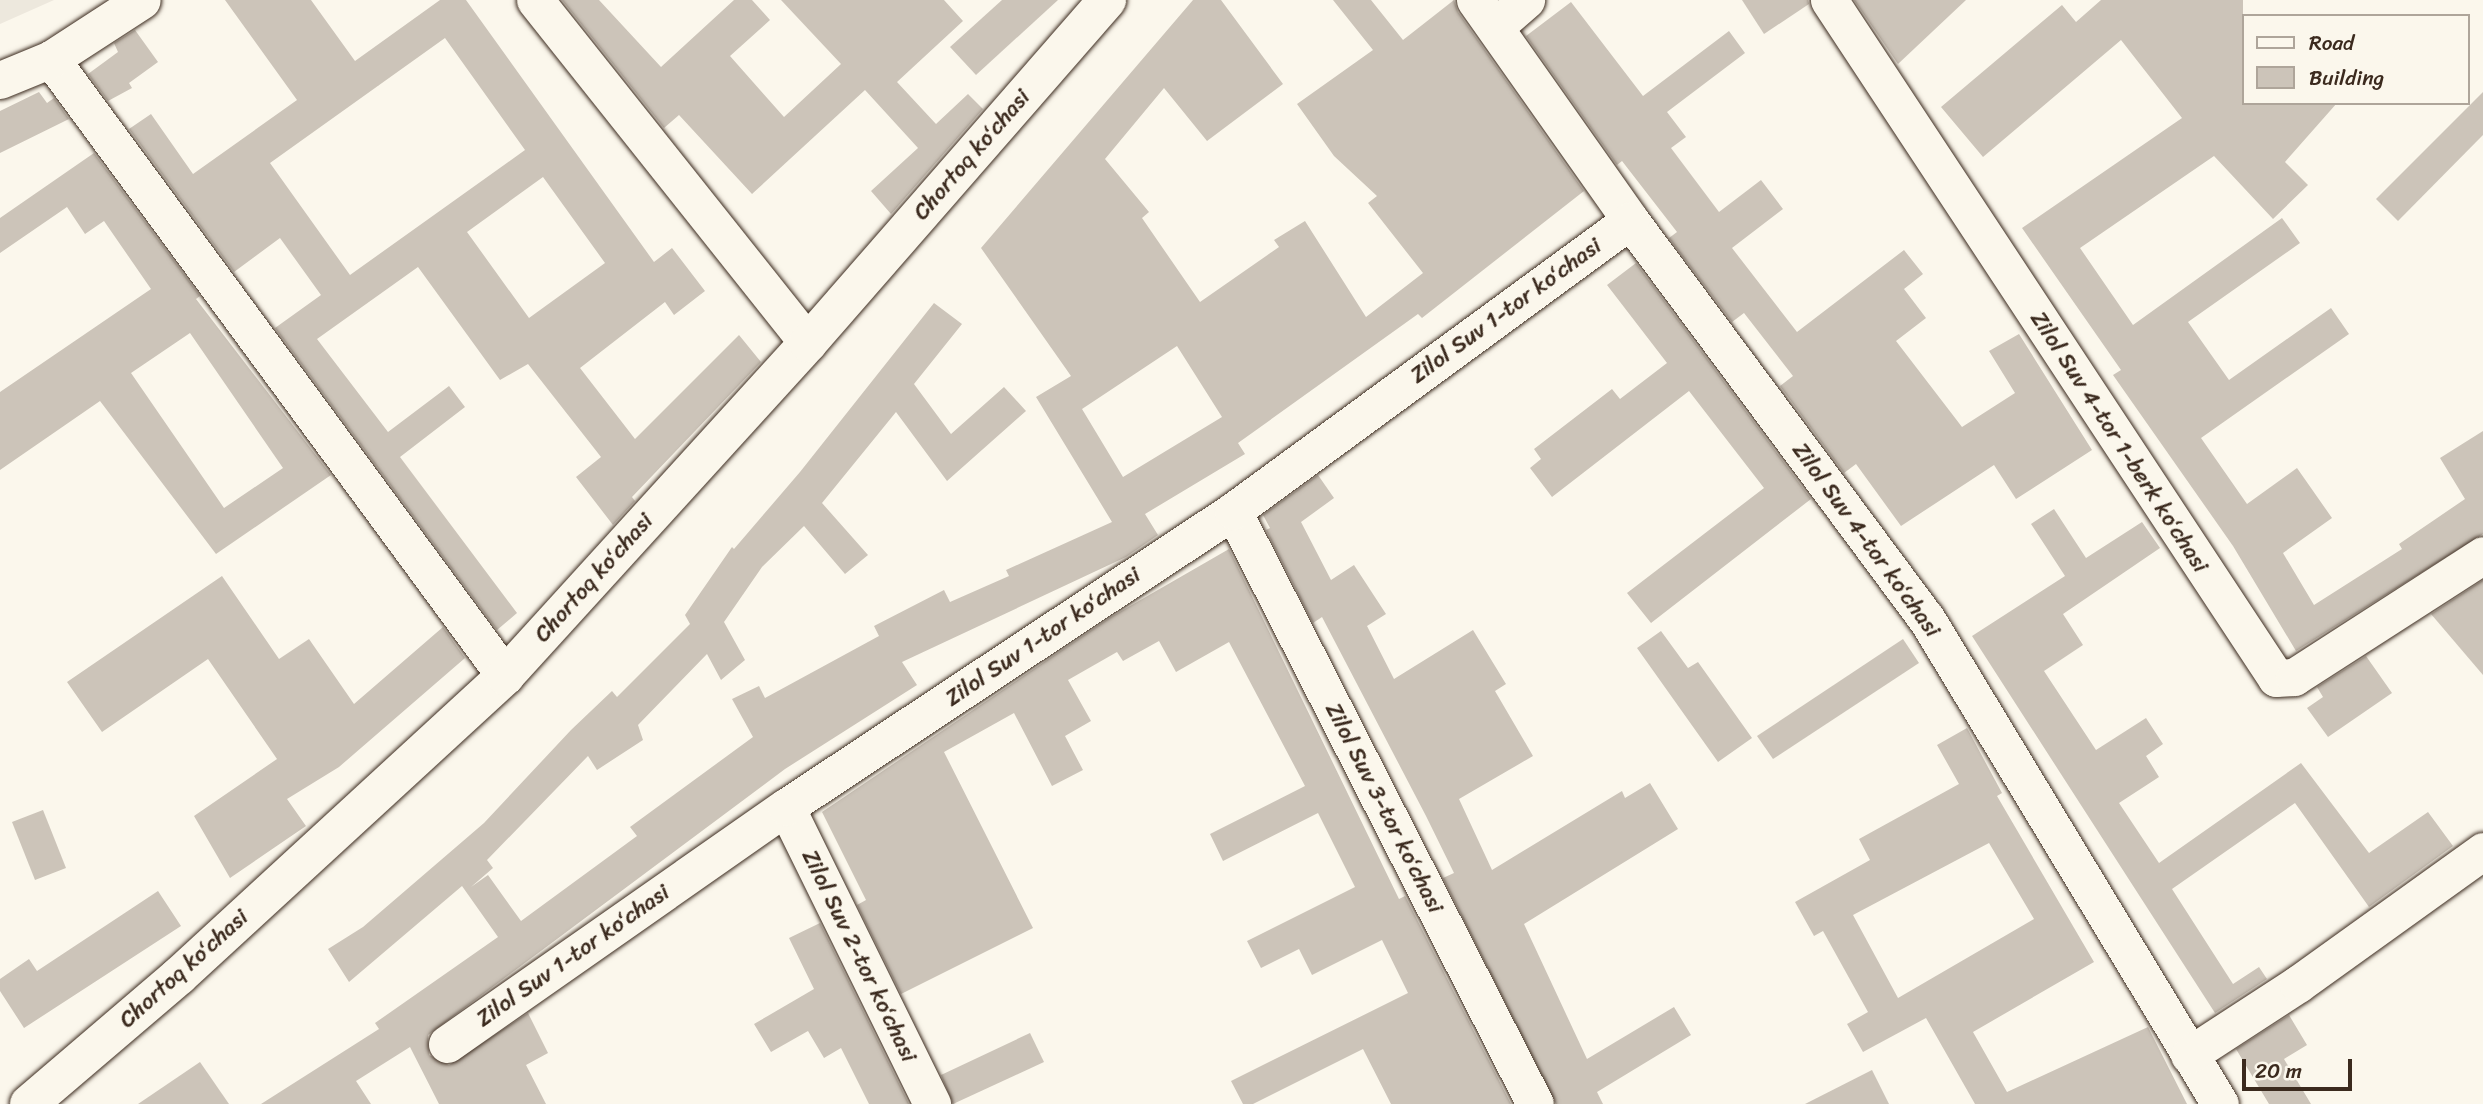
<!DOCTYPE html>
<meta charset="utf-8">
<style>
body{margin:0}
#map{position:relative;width:2483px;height:1104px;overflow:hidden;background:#fbf7ec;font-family:Sriracha,sans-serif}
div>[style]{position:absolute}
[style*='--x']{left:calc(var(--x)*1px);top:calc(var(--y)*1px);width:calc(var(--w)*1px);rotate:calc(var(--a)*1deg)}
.built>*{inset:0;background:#ede8dd}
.building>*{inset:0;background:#ccc4b9}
.roads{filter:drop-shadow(0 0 2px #3b2a1e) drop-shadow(0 0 2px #3b2a1e)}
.minor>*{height:37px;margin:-18.5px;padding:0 18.5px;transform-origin:18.5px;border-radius:18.5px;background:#fbf7ec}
.secondary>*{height:38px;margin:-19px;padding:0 19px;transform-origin:19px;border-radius:19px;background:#fbf7ec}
span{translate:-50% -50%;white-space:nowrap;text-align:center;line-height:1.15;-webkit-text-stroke:5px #fbf7ec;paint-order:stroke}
.street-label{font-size:23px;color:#3b2a1e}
.legend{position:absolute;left:2242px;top:14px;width:228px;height:91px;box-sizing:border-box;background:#fbf7ec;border:2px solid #aea59a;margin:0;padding:9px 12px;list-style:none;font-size:21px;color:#3b2a1e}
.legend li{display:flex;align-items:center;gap:14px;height:35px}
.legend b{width:35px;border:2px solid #aea59a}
.scale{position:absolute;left:2242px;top:1059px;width:110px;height:32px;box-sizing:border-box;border:4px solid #3b2a1e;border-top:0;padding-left:9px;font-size:21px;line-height:24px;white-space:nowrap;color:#3b2a1e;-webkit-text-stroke:5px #fbf7ec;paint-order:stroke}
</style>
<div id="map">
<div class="built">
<i style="clip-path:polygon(0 0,54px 0,0 24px)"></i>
</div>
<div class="building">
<i style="clip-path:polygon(evenodd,225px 0,311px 0,355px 61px,440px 0,466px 0,654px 262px,672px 248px,705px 291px,674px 315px,665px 302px,580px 368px,635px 439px,739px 335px,761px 362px,632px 497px,635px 501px,613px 525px,576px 477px,601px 457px,528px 364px,500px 380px,418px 267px,317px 339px,388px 432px,449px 386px,465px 407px,400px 457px,517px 613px,497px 630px,275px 328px,321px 295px,280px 238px,234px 272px,129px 129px,151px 114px,193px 174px,297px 100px,225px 0,445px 38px,525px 150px,350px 275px,270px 163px,445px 38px,225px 0,543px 177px,605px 263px,529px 318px,467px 232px,543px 177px)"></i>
<i style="clip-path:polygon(562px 0,599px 0,661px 67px,734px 0,752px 0,770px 20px,730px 56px,784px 117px,841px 64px,781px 0,944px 0,963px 21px,897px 82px,936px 124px,968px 94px,983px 109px,891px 214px,871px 191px,918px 148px,865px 90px,752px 194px,679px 115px,664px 128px)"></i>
<i style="clip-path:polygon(1002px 0,1058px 0,976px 75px,950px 47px)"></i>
<i style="clip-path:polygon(evenodd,1193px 0,1221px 0,1283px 84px,1207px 141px,1164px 88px,1105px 159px,1149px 212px,1142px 218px,1200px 302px,1279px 247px,1274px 240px,1305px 221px,1366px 317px,1423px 273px,1368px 203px,1377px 196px,1334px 156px,1297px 104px,1373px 50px,1333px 0,1371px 0,1403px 40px,1454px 0,1458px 12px,1584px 191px,1422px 318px,1418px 314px,1238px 443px,1245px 454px,1145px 514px,1158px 535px,1126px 557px,902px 662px,917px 685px,785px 769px,428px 1035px,429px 1055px,449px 1065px,528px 1013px,548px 1053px,526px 1065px,546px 1104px,439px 1104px,410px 1047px,356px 1081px,371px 1104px,261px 1104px,379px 1029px,375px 1023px,498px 937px,462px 886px,349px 982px,328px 949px,363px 927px,484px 823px,571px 730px,612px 691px,617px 697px,690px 624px,685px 615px,732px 547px,734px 549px,800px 472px,934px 303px,962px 324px,914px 384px,951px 434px,1004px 387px,1026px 411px,947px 481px,896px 412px,822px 503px,868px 555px,845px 574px,804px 526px,762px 567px,724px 622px,745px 660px,721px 680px,707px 654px,638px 725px,643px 740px,597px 770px,588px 756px,487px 860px,493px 868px,471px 887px,488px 875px,521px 921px,637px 836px,630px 827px,753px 737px,732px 699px,759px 686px,765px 698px,879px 636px,874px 626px,944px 590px,950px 602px,1009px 576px,1006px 570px,1112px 522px,1036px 397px,1071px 376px,981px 248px,1193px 0,1177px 346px,1222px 417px,1123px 477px,1082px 409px,1177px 346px)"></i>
<i style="clip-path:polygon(1742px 0,1808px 0,1809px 4px,1764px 34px)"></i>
<i style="clip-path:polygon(1854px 0,1966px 0,1898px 64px)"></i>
<i style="clip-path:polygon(2101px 0,2243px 0,2243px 103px,2337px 103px,2285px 162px,2308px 185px,2273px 219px,2214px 156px,2080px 248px,2133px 325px,2282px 218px,2300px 243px,2188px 322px,2229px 380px,2331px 308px,2349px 334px,2201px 438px,2247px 504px,2297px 468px,2332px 518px,2283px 553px,2314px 605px,2402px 549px,2399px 544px,2465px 499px,2440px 458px,2483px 431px,2483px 534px,2296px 651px,2233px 546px,2113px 375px,2121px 370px,2022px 228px,2182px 118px,2121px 40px,1983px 157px,1941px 107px,2062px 5px,2076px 22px)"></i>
<i style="clip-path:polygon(1571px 2px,1643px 96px,1729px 31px,1745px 53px,1667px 112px,1686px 137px,1671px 148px,1719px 212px,1761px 180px,1783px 209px,1732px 248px,1797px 332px,1904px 250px,1923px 274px,1904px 289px,1926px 318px,1896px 341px,1962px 427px,2015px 393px,1989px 351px,2019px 334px,2092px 450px,2016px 499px,1994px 465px,1901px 526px,1856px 464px,1844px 473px,1780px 386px,1793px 376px,1744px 313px,1732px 322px,1669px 238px,1677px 232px,1622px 161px,1617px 165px,1526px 36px)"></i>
<i style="clip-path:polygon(135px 30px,158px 62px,129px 83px,132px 88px,108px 101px,88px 74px,118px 52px,114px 43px)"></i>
<i style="clip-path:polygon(39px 92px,47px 103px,54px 98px,69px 119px,0 153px,0 111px)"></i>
<i style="clip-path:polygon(2483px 92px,2483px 135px,2398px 221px,2376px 199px)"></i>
<i style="clip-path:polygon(evenodd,94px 153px,200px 296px,196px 299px,331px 475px,216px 554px,100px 401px,0 470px,0 392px,151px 289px,104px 221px,85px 234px,67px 207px,0 253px,0 218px,94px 153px,190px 333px,283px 468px,224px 508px,131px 373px,190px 333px)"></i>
<i style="clip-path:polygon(1636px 263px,1811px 499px,1651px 623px,1627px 593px,1764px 488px,1689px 391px,1552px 497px,1530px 468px,1541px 459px,1534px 449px,1612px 389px,1620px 399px,1667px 363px,1607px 285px)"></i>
<i style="clip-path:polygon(1318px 475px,1334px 498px,1301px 522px,1331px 580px,1354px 565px,1386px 614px,1367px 626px,1394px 679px,1473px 630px,1506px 684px,1495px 691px,1533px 756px,1459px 799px,1492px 870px,1622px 791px,1625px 798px,1650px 783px,1678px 829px,1524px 924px,1587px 1059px,1674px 1007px,1691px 1035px,1597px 1092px,1603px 1104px,1556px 1104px,1443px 878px,1454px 873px,1426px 816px,1322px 617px,1313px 623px,1266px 530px,1270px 528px,1263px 515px)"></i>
<i style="clip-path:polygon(2054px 509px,2086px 558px,2142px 522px,2160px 548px,2063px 614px,2083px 645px,2044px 671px,2096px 750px,2146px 718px,2163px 744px,2146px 756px,2159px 777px,2119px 803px,2159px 863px,2301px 763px,2369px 853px,2428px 812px,2453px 846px,2369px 907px,2295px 803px,2172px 889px,2233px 984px,2259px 967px,2267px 979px,2215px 1013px,1972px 636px,2065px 576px,2031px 524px)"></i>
<i style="clip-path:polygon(1229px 549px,1399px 899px,1405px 896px,1511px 1104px,1391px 1104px,1363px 1049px,1253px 1104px,1243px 1104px,1231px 1081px,1408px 993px,1382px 940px,1312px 975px,1299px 949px,1261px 968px,1247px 941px,1355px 887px,1318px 813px,1223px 861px,1210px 834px,1305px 786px,1229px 642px,1176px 672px,1159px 641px,1123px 661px,1117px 652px,1068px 680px,1091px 721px,1065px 736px,1083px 770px,1052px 786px,1014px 713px,944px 752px,1033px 928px,901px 994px,857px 905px,866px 900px,822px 812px,1111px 617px)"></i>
<i style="clip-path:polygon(222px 576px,279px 659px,309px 639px,354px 704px,443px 627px,465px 658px,339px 767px,287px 799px,306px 826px,230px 878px,194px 816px,277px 759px,208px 659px,102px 732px,67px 682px)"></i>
<i style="clip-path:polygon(2483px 580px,2483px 675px,2431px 614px)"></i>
<i style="clip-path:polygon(1661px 631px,1688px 668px,1698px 662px,1752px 738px,1718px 762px,1637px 648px)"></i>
<i style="clip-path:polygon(1903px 639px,1919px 663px,1773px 759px,1757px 736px)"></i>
<i style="clip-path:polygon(2366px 656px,2392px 693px,2328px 737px,2307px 708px,2323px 697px,2317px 687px)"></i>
<i style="clip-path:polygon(evenodd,1967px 728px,2002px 793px,1997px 796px,2094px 962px,1973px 1032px,2007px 1092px,2148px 1027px,2187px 1104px,1975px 1104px,1926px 1018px,1863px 1052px,1847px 1024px,1868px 1012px,1823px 931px,1814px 936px,1795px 902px,1870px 860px,1859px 839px,1959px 784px,1937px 745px,1967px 728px,1989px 843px,2034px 919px,1898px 998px,1853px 915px,1989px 843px)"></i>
<i style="clip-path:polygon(43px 810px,66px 868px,35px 880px,12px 822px)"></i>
<i style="clip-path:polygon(158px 891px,181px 926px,24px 1028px,0 991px,0 979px,29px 959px,37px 971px)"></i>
<i style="clip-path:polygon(820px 923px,909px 1104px,869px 1104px,841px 1048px,824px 1058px,808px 1031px,771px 1052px,754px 1024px,814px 989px,789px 938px)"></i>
<i style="clip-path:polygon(2289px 1015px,2307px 1045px,2284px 1059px,2311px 1104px,2269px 1104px,2236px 1049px)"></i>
<i style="clip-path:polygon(1030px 1033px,1044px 1062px,953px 1104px,941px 1075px)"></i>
<i style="clip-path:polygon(200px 1062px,229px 1104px,138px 1104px)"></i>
<i style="clip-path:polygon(1872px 1070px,1889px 1104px,1805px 1104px)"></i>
</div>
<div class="roads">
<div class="minor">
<i style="--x:535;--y:0;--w:438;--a:51.5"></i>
<i style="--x:1475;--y:0;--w:269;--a:54.8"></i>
<i style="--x:1630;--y:220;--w:496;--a:53.4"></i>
<i style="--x:1926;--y:618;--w:568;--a:58.83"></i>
<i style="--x:1829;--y:0;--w:812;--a:56.6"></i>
<i style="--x:2276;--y:678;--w:18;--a:-3"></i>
<i style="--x:2294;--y:677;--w:225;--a:-32.8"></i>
<i style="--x:1496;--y:26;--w:40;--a:-41"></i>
<i style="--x:51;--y:59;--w:766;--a:53.65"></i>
<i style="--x:0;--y:80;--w:55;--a:-22.4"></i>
<i style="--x:51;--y:59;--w:108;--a:-33"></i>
<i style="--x:1233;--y:511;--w:665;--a:63.01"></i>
<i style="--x:786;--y:807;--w:331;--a:63.8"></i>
<i style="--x:447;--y:1044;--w:414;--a:-35"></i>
<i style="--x:786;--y:807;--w:536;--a:-33.51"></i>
<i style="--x:1233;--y:511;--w:492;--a:-36.2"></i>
<i style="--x:2189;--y:1055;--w:130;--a:-33.1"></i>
<i style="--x:2298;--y:984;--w:228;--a:-35.7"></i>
</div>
<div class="secondary">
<i style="--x:29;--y:1104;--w:197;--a:-40.5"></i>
<i style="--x:179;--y:976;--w:443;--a:-42.6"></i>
<i style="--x:505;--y:676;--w:450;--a:-47.7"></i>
<i style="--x:808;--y:343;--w:455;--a:-48.9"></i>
</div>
</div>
<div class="street-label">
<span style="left:972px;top:155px;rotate:-49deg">Chortoq koʻchasi</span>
<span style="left:1506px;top:311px;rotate:-36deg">Zilol Suv 1-tor koʻchasi</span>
<span style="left:2119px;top:442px;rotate:57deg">Zilol Suv 4-tor 1-berk koʻchasi</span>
<span style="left:1866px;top:540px;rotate:54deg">Zilol Suv 4-tor koʻchasi</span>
<span style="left:594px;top:578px;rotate:-48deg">Chortoq koʻchasi</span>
<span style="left:1043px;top:637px;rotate:-34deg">Zilol Suv 1-tor koʻchasi</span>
<span style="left:1384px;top:808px;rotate:63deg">Zilol Suv 3-tor koʻchasi</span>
<span style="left:573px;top:956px;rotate:-35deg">Zilol Suv 1-tor koʻchasi</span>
<span style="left:859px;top:956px;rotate:64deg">Zilol Suv 2-tor koʻchasi</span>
<span style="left:184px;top:969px;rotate:-42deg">Chortoq koʻchasi</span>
</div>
<ul class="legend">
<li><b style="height:9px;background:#fbf7ec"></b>Road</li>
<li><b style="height:19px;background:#ccc4b9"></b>Building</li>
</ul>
<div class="scale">20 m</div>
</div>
